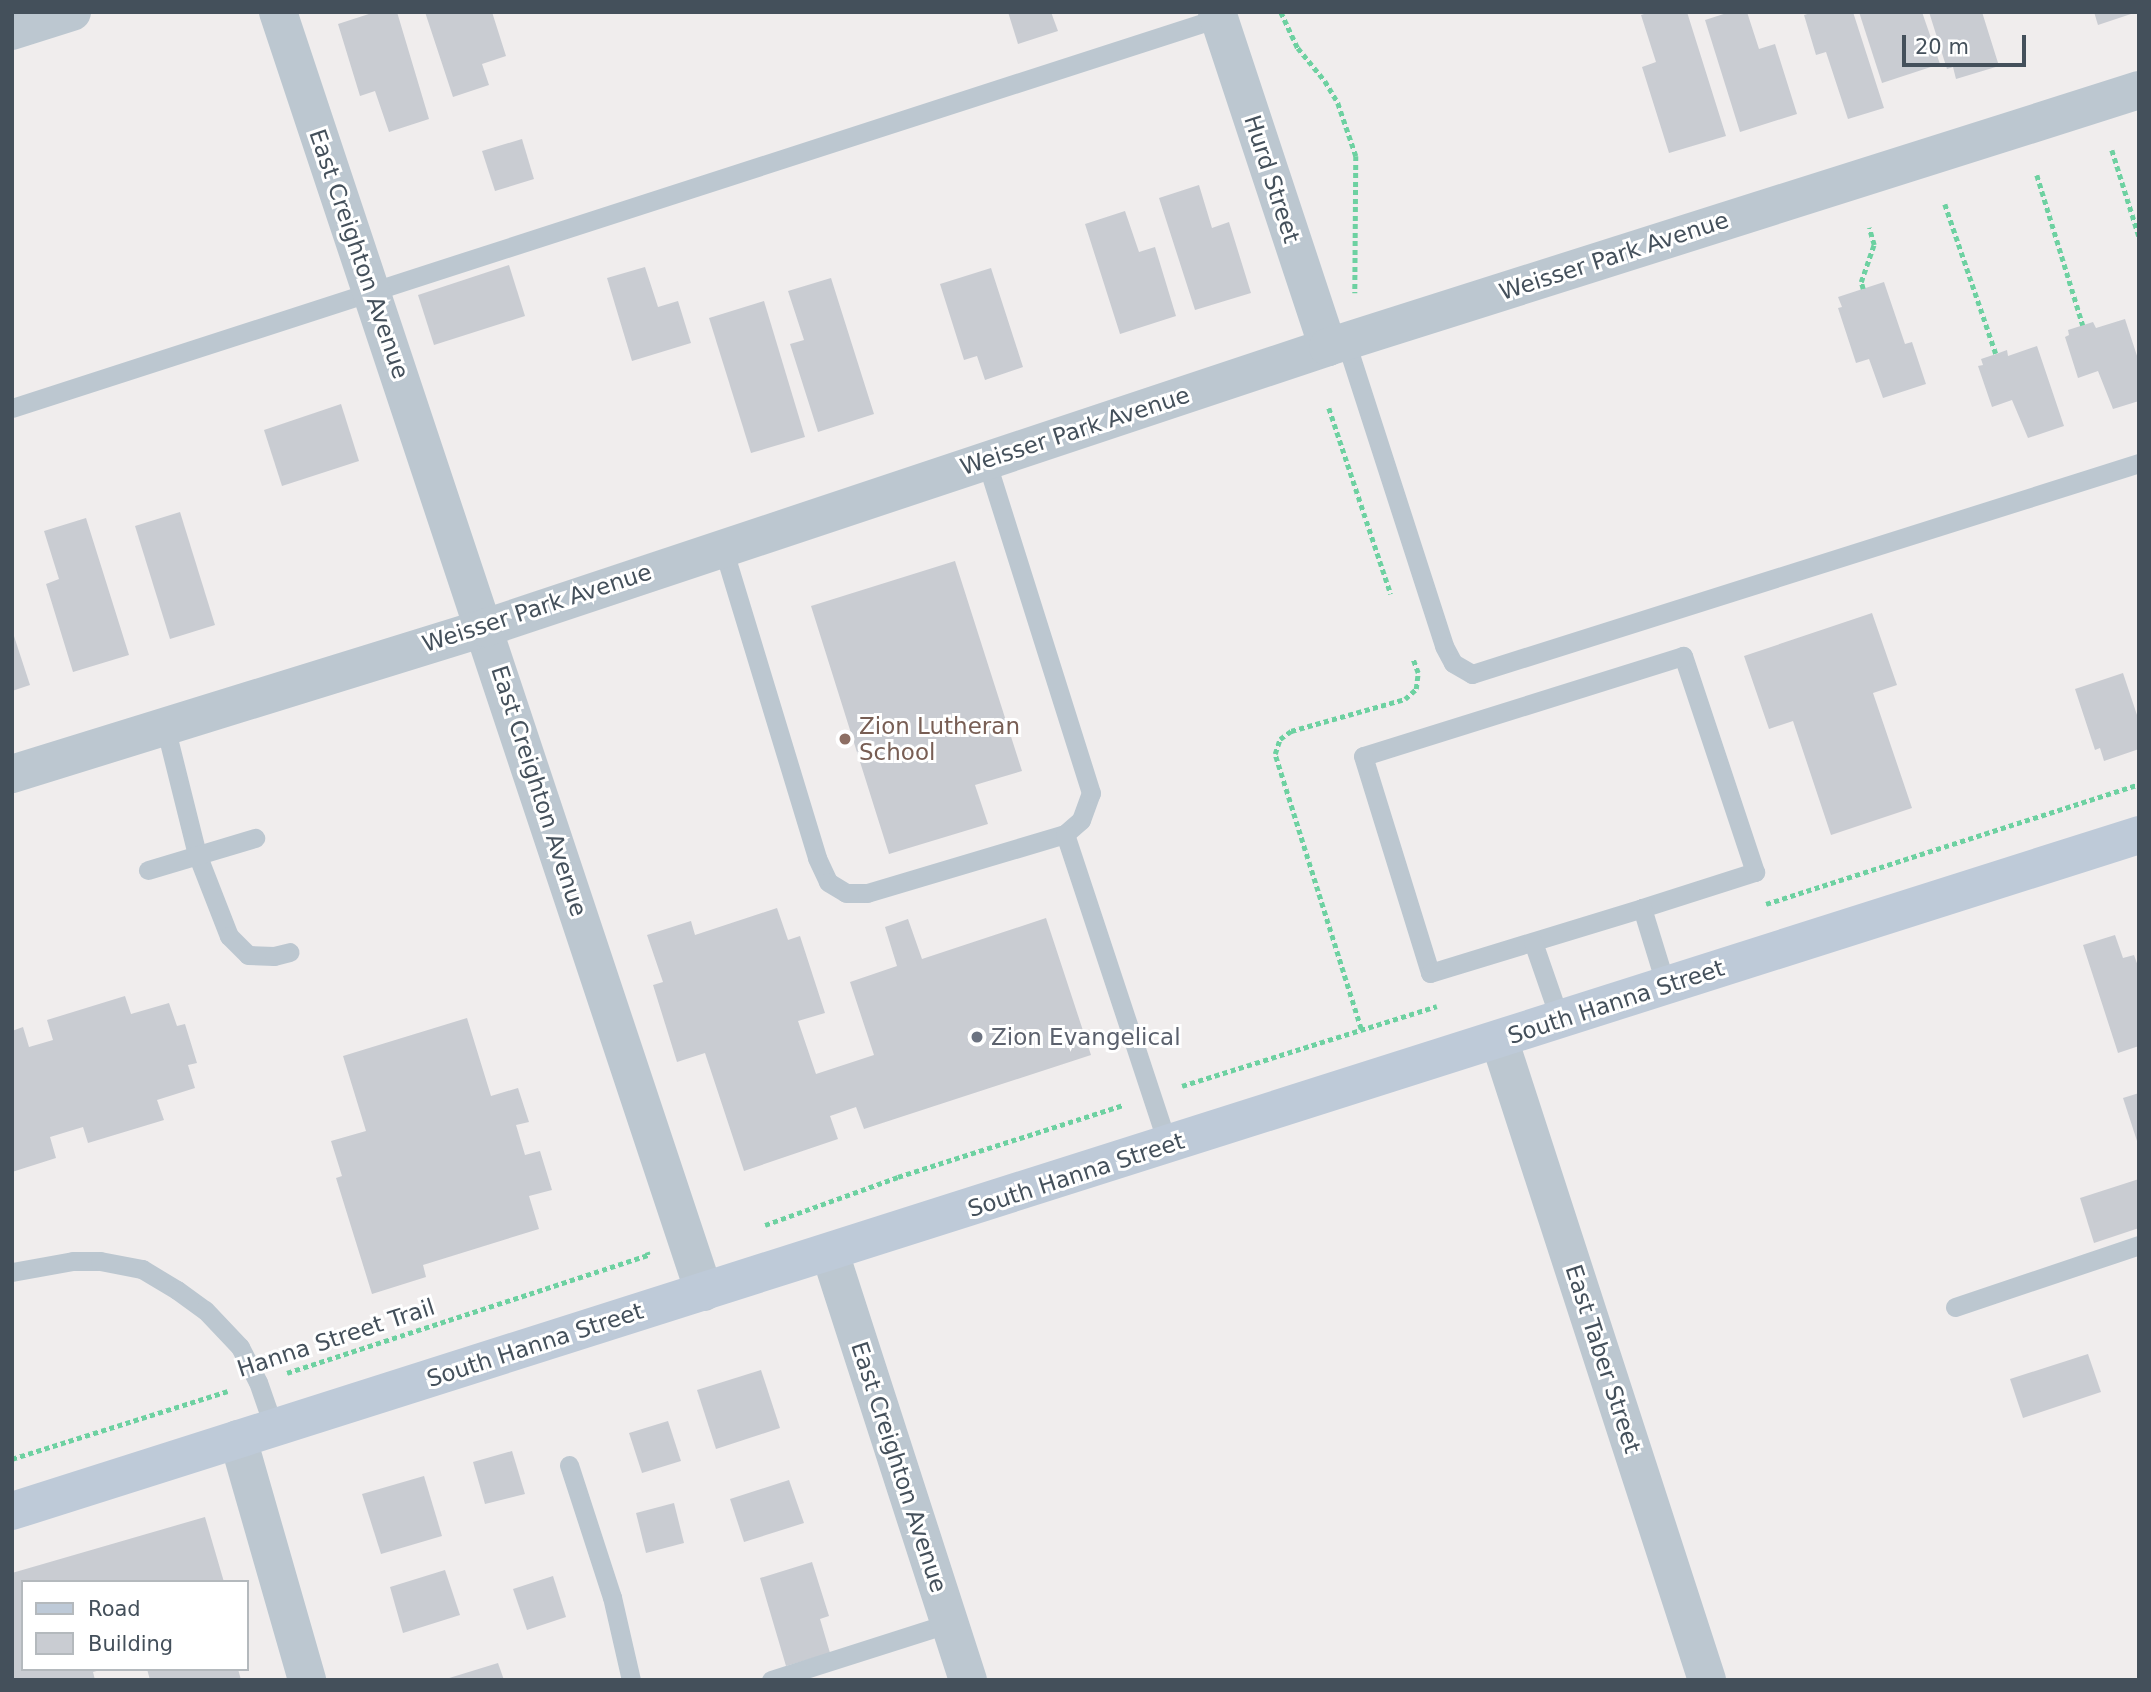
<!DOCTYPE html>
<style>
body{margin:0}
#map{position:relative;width:2151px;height:1692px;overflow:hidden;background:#f0eded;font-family:"DejaVu Sans",sans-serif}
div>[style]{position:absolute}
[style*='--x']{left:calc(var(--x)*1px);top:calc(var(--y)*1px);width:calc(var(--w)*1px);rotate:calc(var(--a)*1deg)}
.building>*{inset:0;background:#c9ccd2}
.path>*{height:4.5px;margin-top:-2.25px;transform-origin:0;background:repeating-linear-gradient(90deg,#6dd1a1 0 5px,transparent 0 8.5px)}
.lane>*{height:19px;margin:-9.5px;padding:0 9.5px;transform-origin:9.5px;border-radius:9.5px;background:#bcc7d0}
.street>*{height:38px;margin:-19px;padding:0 19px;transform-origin:19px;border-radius:19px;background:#bcc7d0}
.secondary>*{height:38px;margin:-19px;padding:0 19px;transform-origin:19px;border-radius:19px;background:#becad8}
.dots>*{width:19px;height:19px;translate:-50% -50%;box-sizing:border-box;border:4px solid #fff;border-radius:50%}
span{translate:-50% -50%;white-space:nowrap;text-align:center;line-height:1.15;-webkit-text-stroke:6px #fff;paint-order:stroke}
.street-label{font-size:23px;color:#44505b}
.education-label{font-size:23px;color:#785e54}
.left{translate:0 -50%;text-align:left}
.worship-label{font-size:23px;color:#5b616d}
.frame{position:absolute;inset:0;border:14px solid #44505b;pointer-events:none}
.legend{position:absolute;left:21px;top:1580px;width:228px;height:91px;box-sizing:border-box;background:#fff;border:2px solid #b4b9bd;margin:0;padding:9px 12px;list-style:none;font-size:21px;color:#44505b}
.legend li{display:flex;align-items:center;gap:14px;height:35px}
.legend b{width:35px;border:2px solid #b4b9bd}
.scale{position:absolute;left:1902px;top:35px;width:124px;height:32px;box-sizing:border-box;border:4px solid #44505b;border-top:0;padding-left:9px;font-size:21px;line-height:24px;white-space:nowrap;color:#44505b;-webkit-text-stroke:5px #fff;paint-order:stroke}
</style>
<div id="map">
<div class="building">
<i style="clip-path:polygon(375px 12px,397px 12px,429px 119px,389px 132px,375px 91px,360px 96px,338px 24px)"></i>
<i style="clip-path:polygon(425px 12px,492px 12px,506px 56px,482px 64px,489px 85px,453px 97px)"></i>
<i style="clip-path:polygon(1008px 12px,1051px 12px,1058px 31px,1018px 44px)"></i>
<i style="clip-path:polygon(1650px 12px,1687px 12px,1726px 136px,1669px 153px,1642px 67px,1656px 62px,1641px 15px)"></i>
<i style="clip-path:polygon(1730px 12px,1747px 12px,1759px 49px,1775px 44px,1797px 114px,1740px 132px,1705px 20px)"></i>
<i style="clip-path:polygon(1814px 12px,1853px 12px,1884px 108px,1848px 119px,1826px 52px,1816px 55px,1804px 15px)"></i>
<i style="clip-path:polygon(1859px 12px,1922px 12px,1940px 64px,1882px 83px)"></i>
<i style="clip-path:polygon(1929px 12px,1982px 12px,1999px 66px,1956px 79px,1953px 67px,1947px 69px)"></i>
<i style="clip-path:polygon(2094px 12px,2134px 12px,2134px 13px,2098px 25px)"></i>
<i style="clip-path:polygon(522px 139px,534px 179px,495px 191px,482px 151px)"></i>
<i style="clip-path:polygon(1199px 185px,1212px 228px,1229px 222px,1251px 293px,1195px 310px,1159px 198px)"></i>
<i style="clip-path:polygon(1125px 211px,1139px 252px,1155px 247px,1176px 316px,1120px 334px,1085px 224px)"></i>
<i style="clip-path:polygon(509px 265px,525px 316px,434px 345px,418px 295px)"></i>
<i style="clip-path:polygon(645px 267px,658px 307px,678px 301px,691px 343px,632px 361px,607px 278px)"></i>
<i style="clip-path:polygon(991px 268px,1023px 367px,985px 380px,977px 356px,964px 360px,940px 284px)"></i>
<i style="clip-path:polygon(831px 278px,874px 414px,818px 432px,790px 344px,804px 340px,788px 291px)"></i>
<i style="clip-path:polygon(1884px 282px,1905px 344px,1912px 342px,1926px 384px,1883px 398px,1869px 359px,1856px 363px,1838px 308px,1842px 307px,1838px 297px)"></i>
<i style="clip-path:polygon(764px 301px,805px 437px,751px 453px,709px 318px)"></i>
<i style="clip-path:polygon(2125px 319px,2139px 362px,2139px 401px,2113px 409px,2098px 371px,2078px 378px,2065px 337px,2069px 335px,2068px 330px,2093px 322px,2096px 328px)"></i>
<i style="clip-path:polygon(2037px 346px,2064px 426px,2028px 438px,2012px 400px,1992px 407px,1978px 366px,1983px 365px,1981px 359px,1996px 354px,2007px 350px,2008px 356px)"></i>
<i style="clip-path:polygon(341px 404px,359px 461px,282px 486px,264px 430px)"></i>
<i style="clip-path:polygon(180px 512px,215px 625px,170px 639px,135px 526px)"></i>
<i style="clip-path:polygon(86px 518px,129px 655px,73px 672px,46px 584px,59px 579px,44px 531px)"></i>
<i style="clip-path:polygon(955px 561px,1022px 771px,975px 785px,988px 824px,889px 854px,811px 606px)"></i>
<i style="clip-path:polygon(1872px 613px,1897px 685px,1873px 693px,1912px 808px,1831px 835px,1793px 721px,1769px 729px,1744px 656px)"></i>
<i style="clip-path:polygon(12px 630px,30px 685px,12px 691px)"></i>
<i style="clip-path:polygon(2123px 673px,2139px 721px,2139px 749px,2104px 761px,2100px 748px,2095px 750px,2075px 689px)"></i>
<i style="clip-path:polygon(777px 908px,788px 940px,800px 936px,825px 1013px,798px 1021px,816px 1074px,874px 1055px,850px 982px,897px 966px,885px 927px,908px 919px,922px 959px,1046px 918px,1091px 1055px,864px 1129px,856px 1107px,830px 1116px,838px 1139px,744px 1171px,705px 1053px,677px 1062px,653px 985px,663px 982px,647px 935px,691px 921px,695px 935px)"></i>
<i style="clip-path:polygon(2115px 935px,2123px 958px,2134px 955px,2139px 969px,2139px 1046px,2118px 1053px,2083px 945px)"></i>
<i style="clip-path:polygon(125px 996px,131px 1014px,169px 1003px,177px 1026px,185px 1024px,197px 1063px,188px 1065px,195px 1088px,157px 1100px,164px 1120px,88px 1143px,83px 1127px,50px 1137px,56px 1158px,12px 1172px,12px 1031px,23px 1027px,29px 1047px,53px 1040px,47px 1020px)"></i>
<i style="clip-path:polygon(467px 1018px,491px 1096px,518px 1088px,529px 1122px,516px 1125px,525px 1155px,540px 1151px,552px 1190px,529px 1196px,539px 1229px,423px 1265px,426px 1277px,372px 1294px,336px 1178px,342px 1176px,331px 1141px,366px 1131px,343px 1056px)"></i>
<i style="clip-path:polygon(2139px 1093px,2139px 1143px,2138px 1144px,2123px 1098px)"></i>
<i style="clip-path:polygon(2139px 1179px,2139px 1228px,2094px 1243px,2080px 1198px)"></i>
<i style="clip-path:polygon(2088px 1354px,2101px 1392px,2023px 1418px,2010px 1379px)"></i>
<i style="clip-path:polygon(761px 1370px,780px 1428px,716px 1449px,697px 1390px)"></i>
<i style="clip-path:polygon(668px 1421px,681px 1461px,642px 1473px,629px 1433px)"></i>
<i style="clip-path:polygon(512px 1451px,525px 1494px,485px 1504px,473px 1462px)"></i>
<i style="clip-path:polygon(424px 1476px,442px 1536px,381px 1554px,362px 1494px)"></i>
<i style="clip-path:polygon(789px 1480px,804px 1523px,744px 1542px,730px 1499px)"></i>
<i style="clip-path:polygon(674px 1503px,684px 1543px,646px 1553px,636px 1513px)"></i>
<i style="clip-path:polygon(205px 1517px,224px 1582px,23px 1582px,23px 1669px,100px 1670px,93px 1672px,95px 1680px,12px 1680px,12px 1573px)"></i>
<i style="clip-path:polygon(812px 1562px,829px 1616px,820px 1619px,830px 1653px,786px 1666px,760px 1578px)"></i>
<i style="clip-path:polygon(445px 1570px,460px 1615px,403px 1633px,390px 1587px)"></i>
<i style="clip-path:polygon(553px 1576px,566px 1617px,527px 1630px,513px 1589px)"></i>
<i style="clip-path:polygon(498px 1663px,504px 1680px,446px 1680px,446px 1679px)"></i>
<i style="clip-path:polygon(147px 1669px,238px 1669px,241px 1680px,150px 1680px)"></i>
</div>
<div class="path">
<i style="--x:1281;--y:12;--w:40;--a:65"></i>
<i style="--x:1298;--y:48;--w:43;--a:50.7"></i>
<i style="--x:1325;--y:81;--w:26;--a:59"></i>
<i style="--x:1338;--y:103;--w:56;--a:71.2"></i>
<i style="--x:1356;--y:156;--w:137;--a:90.4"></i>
<i style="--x:2112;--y:150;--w:90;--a:72.6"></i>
<i style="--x:2037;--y:175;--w:157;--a:73"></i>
<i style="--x:1945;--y:204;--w:158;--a:71.2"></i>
<i style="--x:1863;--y:289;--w:7;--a:-106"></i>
<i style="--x:1861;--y:282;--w:39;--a:-71"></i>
<i style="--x:1874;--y:245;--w:18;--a:-106"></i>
<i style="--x:1329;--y:408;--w:196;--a:71.6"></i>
<i style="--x:1766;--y:904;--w:392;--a:-17.8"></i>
<i style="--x:1361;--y:1029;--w:288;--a:-107.4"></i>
<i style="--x:1275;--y:754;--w:16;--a:-72"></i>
<i style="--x:1280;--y:739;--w:14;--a:-36"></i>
<i style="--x:1291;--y:731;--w:118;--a:-15.7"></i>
<i style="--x:1405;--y:699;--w:15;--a:-42"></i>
<i style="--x:1416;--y:689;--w:16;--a:-83"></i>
<i style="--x:1418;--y:673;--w:15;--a:-110"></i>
<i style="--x:1182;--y:1086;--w:267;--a:-17.4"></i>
<i style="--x:765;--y:1225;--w:141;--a:-19.8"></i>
<i style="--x:898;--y:1177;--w:236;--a:-17.7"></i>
<i style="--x:287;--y:1373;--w:380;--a:-18.1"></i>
<i style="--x:648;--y:1255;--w:3;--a:-108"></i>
<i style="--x:12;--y:1459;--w:226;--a:-17.5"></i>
</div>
<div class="lane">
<i style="--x:1346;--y:342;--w:319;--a:72.1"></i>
<i style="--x:1444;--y:646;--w:19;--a:62"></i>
<i style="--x:1453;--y:663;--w:22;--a:30"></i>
<i style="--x:1472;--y:674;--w:700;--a:-17.55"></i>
<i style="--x:12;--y:408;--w:1274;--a:-17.92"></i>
<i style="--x:723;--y:548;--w:324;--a:73.1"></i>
<i style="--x:817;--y:858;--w:26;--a:65"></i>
<i style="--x:828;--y:882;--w:21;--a:31"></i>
<i style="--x:846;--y:893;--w:21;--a:0"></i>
<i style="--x:867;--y:893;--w:207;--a:-16.6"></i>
<i style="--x:1065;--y:834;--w:21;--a:-41"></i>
<i style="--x:1081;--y:820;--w:29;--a:-70"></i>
<i style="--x:1091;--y:793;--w:349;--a:-107.5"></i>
<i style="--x:165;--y:726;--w:132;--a:76"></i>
<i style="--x:197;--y:854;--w:88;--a:68.7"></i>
<i style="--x:229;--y:936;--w:27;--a:45"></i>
<i style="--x:248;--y:955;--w:26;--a:2"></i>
<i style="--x:274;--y:956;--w:16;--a:-14"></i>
<i style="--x:1065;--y:834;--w:328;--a:71.7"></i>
<i style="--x:148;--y:870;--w:112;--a:-16.7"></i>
<i style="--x:1642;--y:908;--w:119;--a:-17.7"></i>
<i style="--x:1755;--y:872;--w:228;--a:-108.4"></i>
<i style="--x:1683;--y:656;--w:335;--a:162.6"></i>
<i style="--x:1363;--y:756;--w:227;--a:72.8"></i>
<i style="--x:1430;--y:973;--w:222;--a:-17"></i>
<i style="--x:1642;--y:908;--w:82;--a:72.9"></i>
<i style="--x:1533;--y:942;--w:83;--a:70.9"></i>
<i style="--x:12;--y:1272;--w:62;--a:-10.2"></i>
<i style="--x:73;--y:1261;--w:27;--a:0"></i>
<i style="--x:100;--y:1261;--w:43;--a:10.8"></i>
<i style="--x:142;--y:1269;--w:41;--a:31"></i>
<i style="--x:177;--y:1290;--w:34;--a:36"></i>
<i style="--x:205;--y:1310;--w:51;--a:46.6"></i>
<i style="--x:240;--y:1347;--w:39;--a:63"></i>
<i style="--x:258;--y:1382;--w:49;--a:70.8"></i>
<i style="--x:1955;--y:1307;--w:194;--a:-18.6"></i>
<i style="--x:569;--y:1465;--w:139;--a:72"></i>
<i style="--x:612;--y:1597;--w:85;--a:77.1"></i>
<i style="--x:771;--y:1680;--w:188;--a:-17.7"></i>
</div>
<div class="street">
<i style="--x:278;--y:12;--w:1349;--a:71.59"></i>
<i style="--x:1217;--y:12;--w:353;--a:71.7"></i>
<i style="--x:12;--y:31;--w:63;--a:-17.6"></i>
<i style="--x:12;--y:774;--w:495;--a:-17.2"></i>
<i style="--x:485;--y:628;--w:889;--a:-18.43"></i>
<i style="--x:1328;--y:347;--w:851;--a:-17.58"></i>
<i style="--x:1499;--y:1039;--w:674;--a:72.02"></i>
<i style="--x:830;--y:1253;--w:449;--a:72.1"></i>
<i style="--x:238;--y:1439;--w:251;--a:74"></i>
</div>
<div class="secondary">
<i style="--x:12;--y:1511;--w:2232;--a:-17.63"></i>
</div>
<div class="dots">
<i style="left:845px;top:739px;background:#8d6e63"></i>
<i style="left:977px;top:1037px;background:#6b7280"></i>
</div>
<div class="street-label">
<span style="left:1272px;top:179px;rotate:72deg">Hurd Street</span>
<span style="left:359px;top:254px;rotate:71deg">East Creighton Avenue</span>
<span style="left:1614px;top:256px;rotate:-18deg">Weisser Park Avenue</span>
<span style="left:1075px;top:431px;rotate:-18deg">Weisser Park Avenue</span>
<span style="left:537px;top:608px;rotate:-18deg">Weisser Park Avenue</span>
<span style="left:539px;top:791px;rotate:72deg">East Creighton Avenue</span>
<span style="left:1616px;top:1002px;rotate:-18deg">South Hanna Street</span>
<span style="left:1076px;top:1175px;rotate:-18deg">South Hanna Street</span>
<span style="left:336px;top:1338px;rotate:-18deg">Hanna Street Trail</span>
<span style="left:535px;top:1345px;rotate:-18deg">South Hanna Street</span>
<span style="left:1603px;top:1359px;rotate:72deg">East Taber Street</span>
<span style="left:899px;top:1467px;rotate:72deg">East Creighton Avenue</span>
</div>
<div class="education-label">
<span class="left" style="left:859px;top:739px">Zion Lutheran<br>School</span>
</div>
<div class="worship-label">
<span class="left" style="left:991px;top:1037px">Zion Evangelical</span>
</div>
<div class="frame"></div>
<ul class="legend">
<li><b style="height:9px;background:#becad8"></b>Road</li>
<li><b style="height:19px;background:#c9ccd2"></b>Building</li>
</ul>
<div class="scale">20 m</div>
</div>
